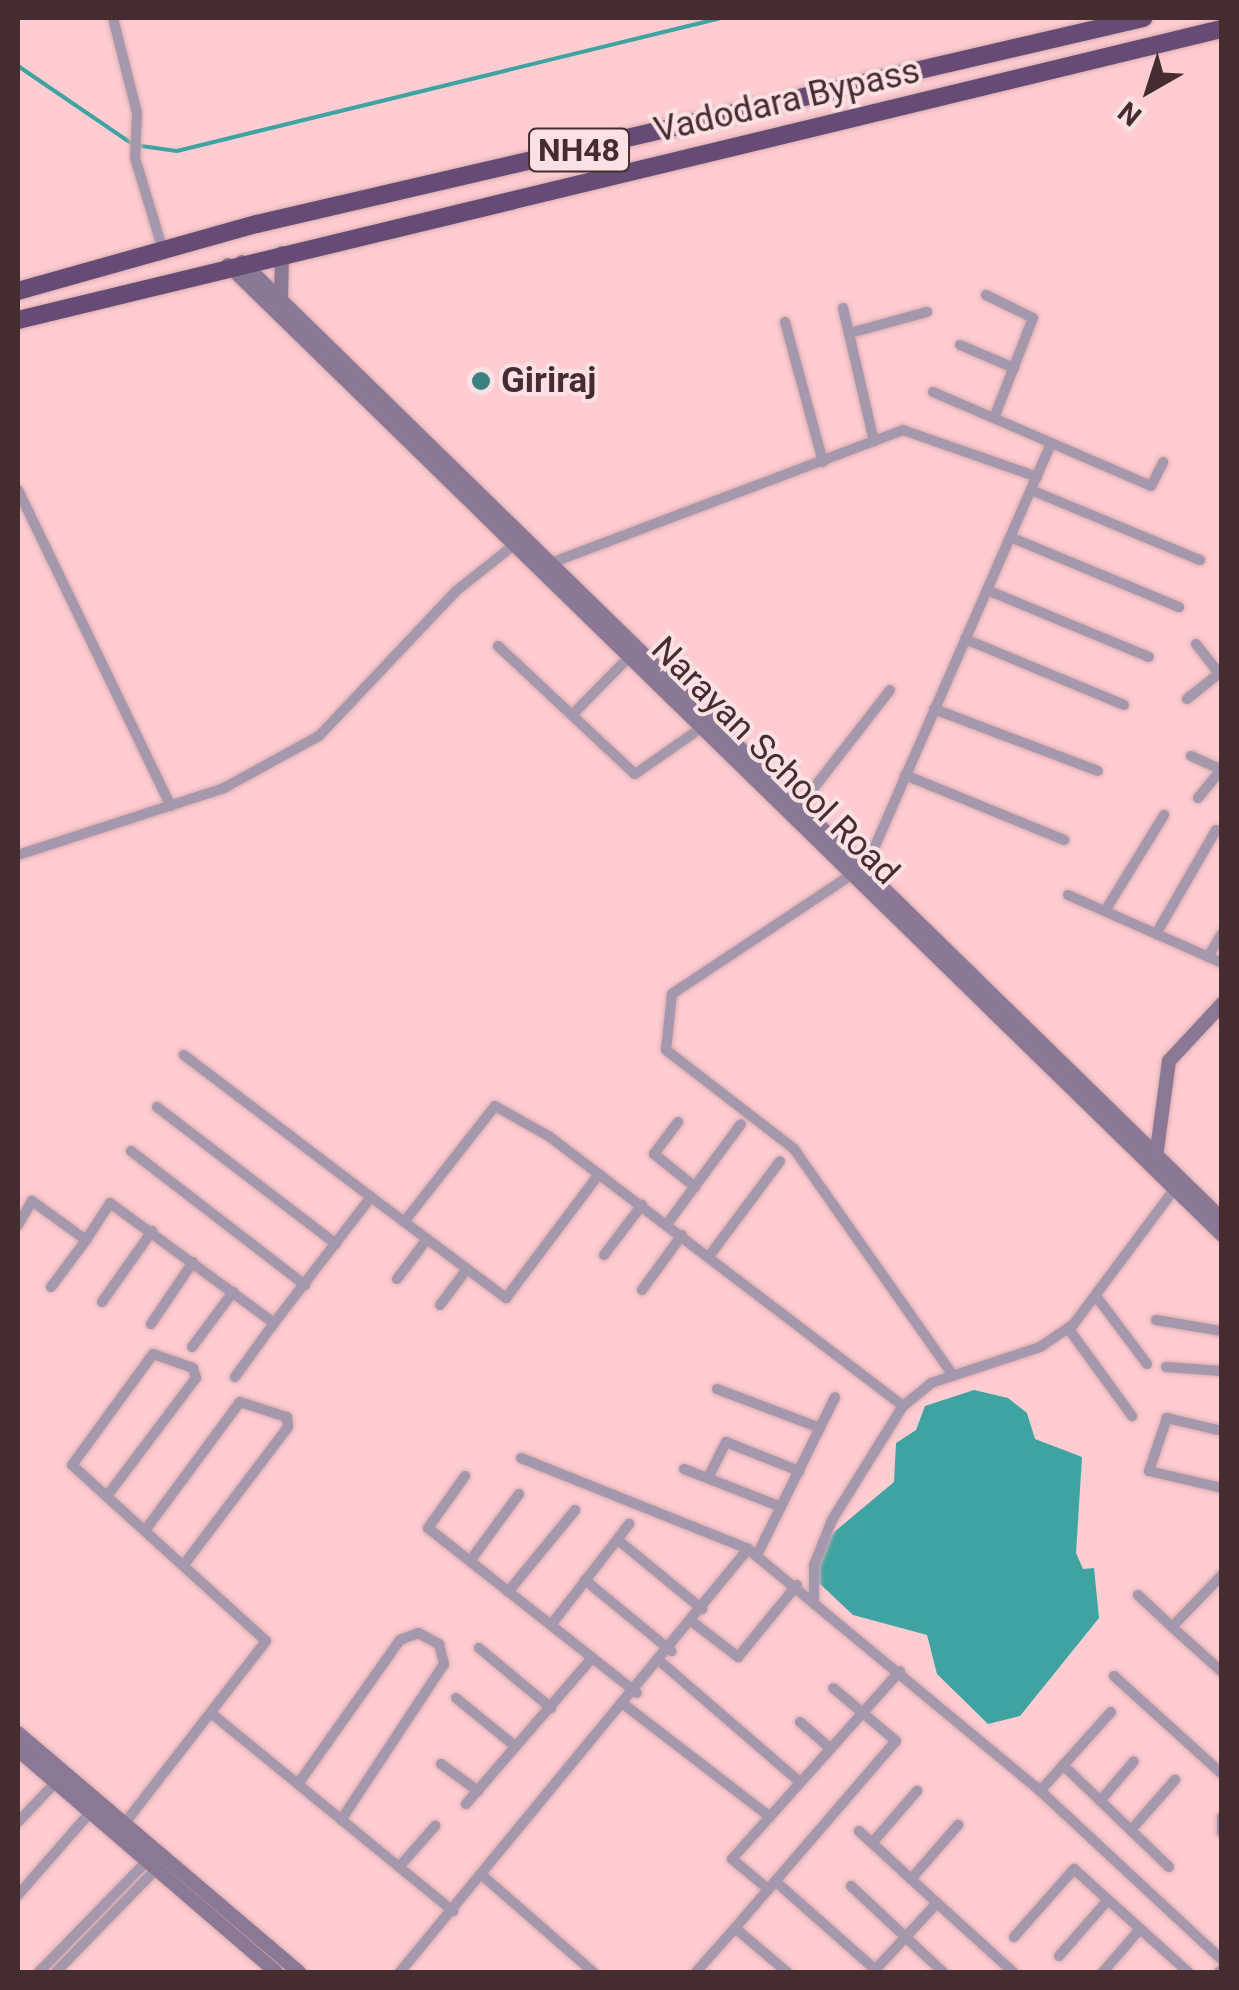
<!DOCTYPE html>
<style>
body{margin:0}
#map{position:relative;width:1239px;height:1990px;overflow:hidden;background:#feccd1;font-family:Roboto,sans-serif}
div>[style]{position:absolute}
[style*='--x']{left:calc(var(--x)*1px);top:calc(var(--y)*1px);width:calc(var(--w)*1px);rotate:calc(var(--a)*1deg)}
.water>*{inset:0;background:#3fa4a1}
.stream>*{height:4px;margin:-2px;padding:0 2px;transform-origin:2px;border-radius:2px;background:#3fa4a1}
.roads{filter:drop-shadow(0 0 2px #d9acb1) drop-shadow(0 0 2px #d9acb1)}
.street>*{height:10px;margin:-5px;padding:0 5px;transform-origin:5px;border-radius:5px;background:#a598ac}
.secondary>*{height:14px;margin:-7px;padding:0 7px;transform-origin:7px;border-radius:7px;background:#8a7895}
.highway>*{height:18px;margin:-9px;padding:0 9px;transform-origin:9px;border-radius:9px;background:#664c75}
.dots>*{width:28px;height:28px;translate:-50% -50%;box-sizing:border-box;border:5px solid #fbe1e3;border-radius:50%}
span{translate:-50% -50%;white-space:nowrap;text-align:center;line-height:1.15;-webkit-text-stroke:8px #fbe1e3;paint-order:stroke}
.shield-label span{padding:2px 8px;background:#fbe1e3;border:2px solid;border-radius:8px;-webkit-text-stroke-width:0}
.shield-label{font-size:32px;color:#452d2f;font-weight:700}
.street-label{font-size:35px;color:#452d2f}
.poi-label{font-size:35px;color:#452d2f;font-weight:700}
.left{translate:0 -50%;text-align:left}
.frame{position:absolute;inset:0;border:20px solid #452d2f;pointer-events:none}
.north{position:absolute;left:1099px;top:40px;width:100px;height:100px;-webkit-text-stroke:8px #fbe1e3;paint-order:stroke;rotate:219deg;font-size:28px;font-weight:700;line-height:40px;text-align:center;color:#452d2f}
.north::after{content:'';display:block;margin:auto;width:35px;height:45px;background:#452d2f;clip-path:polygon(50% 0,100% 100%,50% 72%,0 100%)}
</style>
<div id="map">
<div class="water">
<i style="clip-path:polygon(974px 1390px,1008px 1398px,1027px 1413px,1035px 1439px,1082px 1457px,1076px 1553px,1083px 1569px,1094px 1568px,1099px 1618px,1020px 1716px,988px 1724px,937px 1674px,927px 1635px,853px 1615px,818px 1582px,816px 1565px,833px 1533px,894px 1482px,896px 1443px,916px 1430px,925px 1406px)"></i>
</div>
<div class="stream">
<i style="--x:18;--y:66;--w:140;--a:34.3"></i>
<i style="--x:134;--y:145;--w:43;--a:7.9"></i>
<i style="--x:177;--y:151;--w:560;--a:-13.74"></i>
</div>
<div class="roads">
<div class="street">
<i style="--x:113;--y:18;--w:98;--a:75.8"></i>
<i style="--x:137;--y:113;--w:45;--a:92.5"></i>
<i style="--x:135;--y:158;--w:96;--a:73.1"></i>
<i style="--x:986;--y:295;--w:52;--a:26.1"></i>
<i style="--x:1033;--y:318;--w:107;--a:111.3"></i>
<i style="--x:843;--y:308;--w:137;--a:76.9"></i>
<i style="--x:785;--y:322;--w:145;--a:74.8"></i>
<i style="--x:850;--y:333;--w:80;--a:-15.3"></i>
<i style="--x:960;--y:345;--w:59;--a:23.1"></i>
<i style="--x:933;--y:392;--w:237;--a:23.3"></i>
<i style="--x:1151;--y:486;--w:27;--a:-63"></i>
<i style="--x:18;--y:490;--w:351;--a:64.2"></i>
<i style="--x:1031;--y:490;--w:183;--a:22.5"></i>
<i style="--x:1010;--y:537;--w:183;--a:22.5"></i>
<i style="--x:551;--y:563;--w:376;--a:-20.7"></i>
<i style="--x:903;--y:430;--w:142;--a:19.3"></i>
<i style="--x:987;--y:590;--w:175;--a:22.5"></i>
<i style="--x:965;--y:639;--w:172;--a:22.5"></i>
<i style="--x:1196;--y:644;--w:37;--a:52"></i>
<i style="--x:498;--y:646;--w:187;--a:43.1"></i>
<i style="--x:635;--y:774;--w:80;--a:-34.9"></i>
<i style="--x:1187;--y:699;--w:45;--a:-38.7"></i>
<i style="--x:934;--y:709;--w:175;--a:20.7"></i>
<i style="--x:572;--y:715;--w:81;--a:-45.5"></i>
<i style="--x:1191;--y:756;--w:34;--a:24"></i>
<i style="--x:905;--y:775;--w:172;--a:22.2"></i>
<i style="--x:1198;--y:798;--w:36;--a:-51"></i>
<i style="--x:799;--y:807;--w:148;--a:-52.1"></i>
<i style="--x:18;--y:855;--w:217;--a:-18"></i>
<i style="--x:224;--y:788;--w:108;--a:-28.7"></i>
<i style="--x:319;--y:736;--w:199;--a:-46.6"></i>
<i style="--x:456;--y:591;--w:74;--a:-38.4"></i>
<i style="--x:862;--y:876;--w:472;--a:-66.4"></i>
<i style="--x:848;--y:877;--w:211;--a:146.4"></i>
<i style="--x:672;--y:994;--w:56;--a:96.1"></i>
<i style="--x:666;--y:1050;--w:162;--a:37.7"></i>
<i style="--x:794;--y:1149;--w:275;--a:54.9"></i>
<i style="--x:1068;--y:895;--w:168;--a:23.8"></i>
<i style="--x:1105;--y:911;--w:113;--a:-58.4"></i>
<i style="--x:1156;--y:934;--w:120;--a:-60"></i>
<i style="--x:1208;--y:957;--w:27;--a:-59"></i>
<i style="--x:157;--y:1107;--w:225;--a:37.4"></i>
<i style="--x:678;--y:1122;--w:40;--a:127"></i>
<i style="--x:654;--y:1154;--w:53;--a:38.8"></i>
<i style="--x:131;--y:1151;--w:220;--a:37.6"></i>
<i style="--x:371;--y:1197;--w:169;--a:36.8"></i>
<i style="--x:506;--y:1298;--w:155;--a:-53.1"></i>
<i style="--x:404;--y:1222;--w:147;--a:-51.9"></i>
<i style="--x:495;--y:1106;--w:63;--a:29.4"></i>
<i style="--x:550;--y:1137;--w:444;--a:37.3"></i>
<i style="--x:903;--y:1406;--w:36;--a:-39"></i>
<i style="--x:931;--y:1383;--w:115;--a:-18.3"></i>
<i style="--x:1040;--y:1347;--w:40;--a:-34"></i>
<i style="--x:1073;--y:1325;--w:176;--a:-53.3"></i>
<i style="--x:667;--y:1224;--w:124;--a:-53.5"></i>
<i style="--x:18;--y:1225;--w:28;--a:-60"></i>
<i style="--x:32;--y:1201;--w:67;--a:35.8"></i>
<i style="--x:86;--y:1240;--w:44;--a:-57"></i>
<i style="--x:110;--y:1203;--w:203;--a:36.2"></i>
<i style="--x:274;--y:1323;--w:159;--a:-52.4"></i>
<i style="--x:371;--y:1197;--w:235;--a:-142.8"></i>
<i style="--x:604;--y:1255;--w:63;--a:-52.8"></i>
<i style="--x:710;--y:1255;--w:117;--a:-53.3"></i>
<i style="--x:397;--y:1279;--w:50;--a:-53.1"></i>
<i style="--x:51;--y:1287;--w:59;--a:-53.3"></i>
<i style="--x:642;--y:1290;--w:68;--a:-54"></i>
<i style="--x:1096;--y:1296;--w:85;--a:53.1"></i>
<i style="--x:102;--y:1302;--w:87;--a:-54.8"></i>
<i style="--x:440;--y:1305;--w:45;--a:-53.1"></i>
<i style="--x:1156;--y:1320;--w:67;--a:9.5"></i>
<i style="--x:151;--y:1324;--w:75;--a:-55.9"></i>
<i style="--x:1068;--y:1328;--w:109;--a:54"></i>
<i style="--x:192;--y:1347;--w:69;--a:-53.3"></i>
<i style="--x:1166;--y:1367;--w:56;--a:4.1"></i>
<i style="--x:235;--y:1377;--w:67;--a:-54.2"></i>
<i style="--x:717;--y:1389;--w:110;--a:20.7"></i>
<i style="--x:1222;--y:1431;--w:57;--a:-166.7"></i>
<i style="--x:1167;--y:1418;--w:56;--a:108.8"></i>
<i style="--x:1149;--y:1471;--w:75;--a:13.1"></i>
<i style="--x:521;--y:1458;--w:245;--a:21.8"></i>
<i style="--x:684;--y:1469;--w:104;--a:21.4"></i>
<i style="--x:465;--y:1476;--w:64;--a:125.4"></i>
<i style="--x:428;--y:1528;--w:266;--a:38.3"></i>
<i style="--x:708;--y:1478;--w:40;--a:-63.4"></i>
<i style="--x:726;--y:1442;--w:79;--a:21.7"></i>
<i style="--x:107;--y:1496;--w:148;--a:-53"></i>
<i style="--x:196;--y:1378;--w:10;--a:-107"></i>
<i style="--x:193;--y:1368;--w:42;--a:-160.7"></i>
<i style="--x:153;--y:1354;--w:137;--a:126.1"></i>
<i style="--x:72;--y:1465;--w:262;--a:42.2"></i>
<i style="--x:266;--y:1641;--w:232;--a:127.8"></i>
<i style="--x:146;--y:1529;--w:158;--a:-53.5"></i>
<i style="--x:240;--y:1402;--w:49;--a:17.7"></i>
<i style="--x:287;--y:1417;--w:10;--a:84"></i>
<i style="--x:288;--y:1427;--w:171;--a:127.1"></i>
<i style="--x:618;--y:1540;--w:109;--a:39.4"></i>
<i style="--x:757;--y:1555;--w:176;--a:-63.7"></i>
<i style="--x:470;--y:1561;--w:83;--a:-53.8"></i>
<i style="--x:1222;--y:1575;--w:72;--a:133.9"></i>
<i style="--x:1172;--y:1627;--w:67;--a:42"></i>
<i style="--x:585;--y:1580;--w:112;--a:39.5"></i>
<i style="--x:508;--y:1592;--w:106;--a:-50.7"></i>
<i style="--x:1138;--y:1595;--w:47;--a:43.3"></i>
<i style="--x:814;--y:1599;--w:34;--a:-90"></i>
<i style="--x:814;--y:1565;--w:48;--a:-68.2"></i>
<i style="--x:832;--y:1520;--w:134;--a:-58.1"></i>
<i style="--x:694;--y:1623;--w:56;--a:37.7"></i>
<i style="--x:738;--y:1657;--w:93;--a:-50.7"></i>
<i style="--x:551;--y:1625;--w:128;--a:-52.3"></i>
<i style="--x:479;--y:1648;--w:94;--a:39.8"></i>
<i style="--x:662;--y:1663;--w:182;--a:40.8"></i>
<i style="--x:1114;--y:1676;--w:146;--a:42.2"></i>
<i style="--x:456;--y:1698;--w:77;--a:39.2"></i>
<i style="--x:626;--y:1706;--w:182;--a:37.6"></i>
<i style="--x:211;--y:1713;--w:313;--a:39.3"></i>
<i style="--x:800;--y:1722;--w:38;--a:41"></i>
<i style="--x:441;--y:1764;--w:46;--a:36.1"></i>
<i style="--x:1063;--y:1765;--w:147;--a:43.9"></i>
<i style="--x:298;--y:1784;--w:176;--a:-54.7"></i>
<i style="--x:400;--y:1640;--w:19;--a:-21"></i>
<i style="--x:418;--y:1633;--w:24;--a:28"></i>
<i style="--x:439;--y:1644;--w:21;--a:76"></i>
<i style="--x:444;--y:1664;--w:187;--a:123.4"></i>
<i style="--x:1040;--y:1791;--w:106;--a:-48.1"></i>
<i style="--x:1100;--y:1801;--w:52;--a:-49.6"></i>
<i style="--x:466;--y:1804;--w:193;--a:-49.2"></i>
<i style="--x:1222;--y:1817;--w:16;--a:90"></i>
<i style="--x:18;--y:1822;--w:54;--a:-46.5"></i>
<i style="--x:1131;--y:1830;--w:67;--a:-48.7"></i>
<i style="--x:859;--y:1831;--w:106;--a:42.7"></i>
<i style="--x:872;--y:1843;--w:69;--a:-49.1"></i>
<i style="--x:399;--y:1867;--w:55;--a:-48.7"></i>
<i style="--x:483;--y:1876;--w:146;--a:41.1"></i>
<i style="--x:911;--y:1879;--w:72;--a:-49"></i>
<i style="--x:775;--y:1881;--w:137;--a:41.5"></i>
<i style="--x:851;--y:1886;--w:126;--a:43.1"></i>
<i style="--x:768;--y:1889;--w:47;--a:-140.2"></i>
<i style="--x:732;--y:1859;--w:252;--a:-48.2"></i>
<i style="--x:18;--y:1895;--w:114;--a:-48.9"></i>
<i style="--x:1014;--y:1937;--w:91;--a:-48.6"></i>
<i style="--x:1074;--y:1869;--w:154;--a:42.1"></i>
<i style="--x:1059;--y:1956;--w:74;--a:-48.8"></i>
<i style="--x:875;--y:1970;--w:91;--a:-47.2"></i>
<i style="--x:937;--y:1903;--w:103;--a:42.2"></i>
<i style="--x:39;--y:1972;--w:159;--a:-45.8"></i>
<i style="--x:56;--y:1972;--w:149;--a:-45.8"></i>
<i style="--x:400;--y:1972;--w:548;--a:-50.56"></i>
<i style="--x:748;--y:1549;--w:374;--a:39.6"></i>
<i style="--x:1036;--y:1787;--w:254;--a:42.9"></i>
<i style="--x:696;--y:1972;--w:59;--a:-48.4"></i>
<i style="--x:787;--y:1972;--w:68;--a:-139.8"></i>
<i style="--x:735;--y:1928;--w:247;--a:-49.3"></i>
<i style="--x:896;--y:1741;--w:82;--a:-139.9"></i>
<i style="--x:1103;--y:1972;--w:57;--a:-49.3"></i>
<i style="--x:1219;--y:1972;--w:4;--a:-34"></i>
</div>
<div class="secondary">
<i style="--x:242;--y:262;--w:1370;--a:44.32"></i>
<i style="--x:228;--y:265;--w:1389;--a:44.3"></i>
<i style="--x:281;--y:300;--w:47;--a:-88.8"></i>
<i style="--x:1156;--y:1157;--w:97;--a:-82.3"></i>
<i style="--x:1169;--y:1061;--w:78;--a:-47.1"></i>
<i style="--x:18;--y:1733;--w:369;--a:40.4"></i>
<i style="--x:18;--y:1750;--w:340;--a:40.7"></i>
</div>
<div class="highway">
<i style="--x:18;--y:291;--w:248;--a:-15.7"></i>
<i style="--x:257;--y:224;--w:910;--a:-13.09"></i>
<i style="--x:18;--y:320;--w:1239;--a:-13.59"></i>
</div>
</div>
<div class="dots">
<i style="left:481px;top:381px;background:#3b8381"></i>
</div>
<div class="shield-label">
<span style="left:579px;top:150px">NH48</span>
</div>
<div class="street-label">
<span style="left:787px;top:101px;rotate:-13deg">Vadodara Bypass</span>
<span style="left:775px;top:761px;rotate:45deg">Narayan School Road</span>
</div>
<div class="poi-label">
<span class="left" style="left:501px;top:381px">Giriraj</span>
</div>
<div class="frame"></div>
<div class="north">N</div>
</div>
